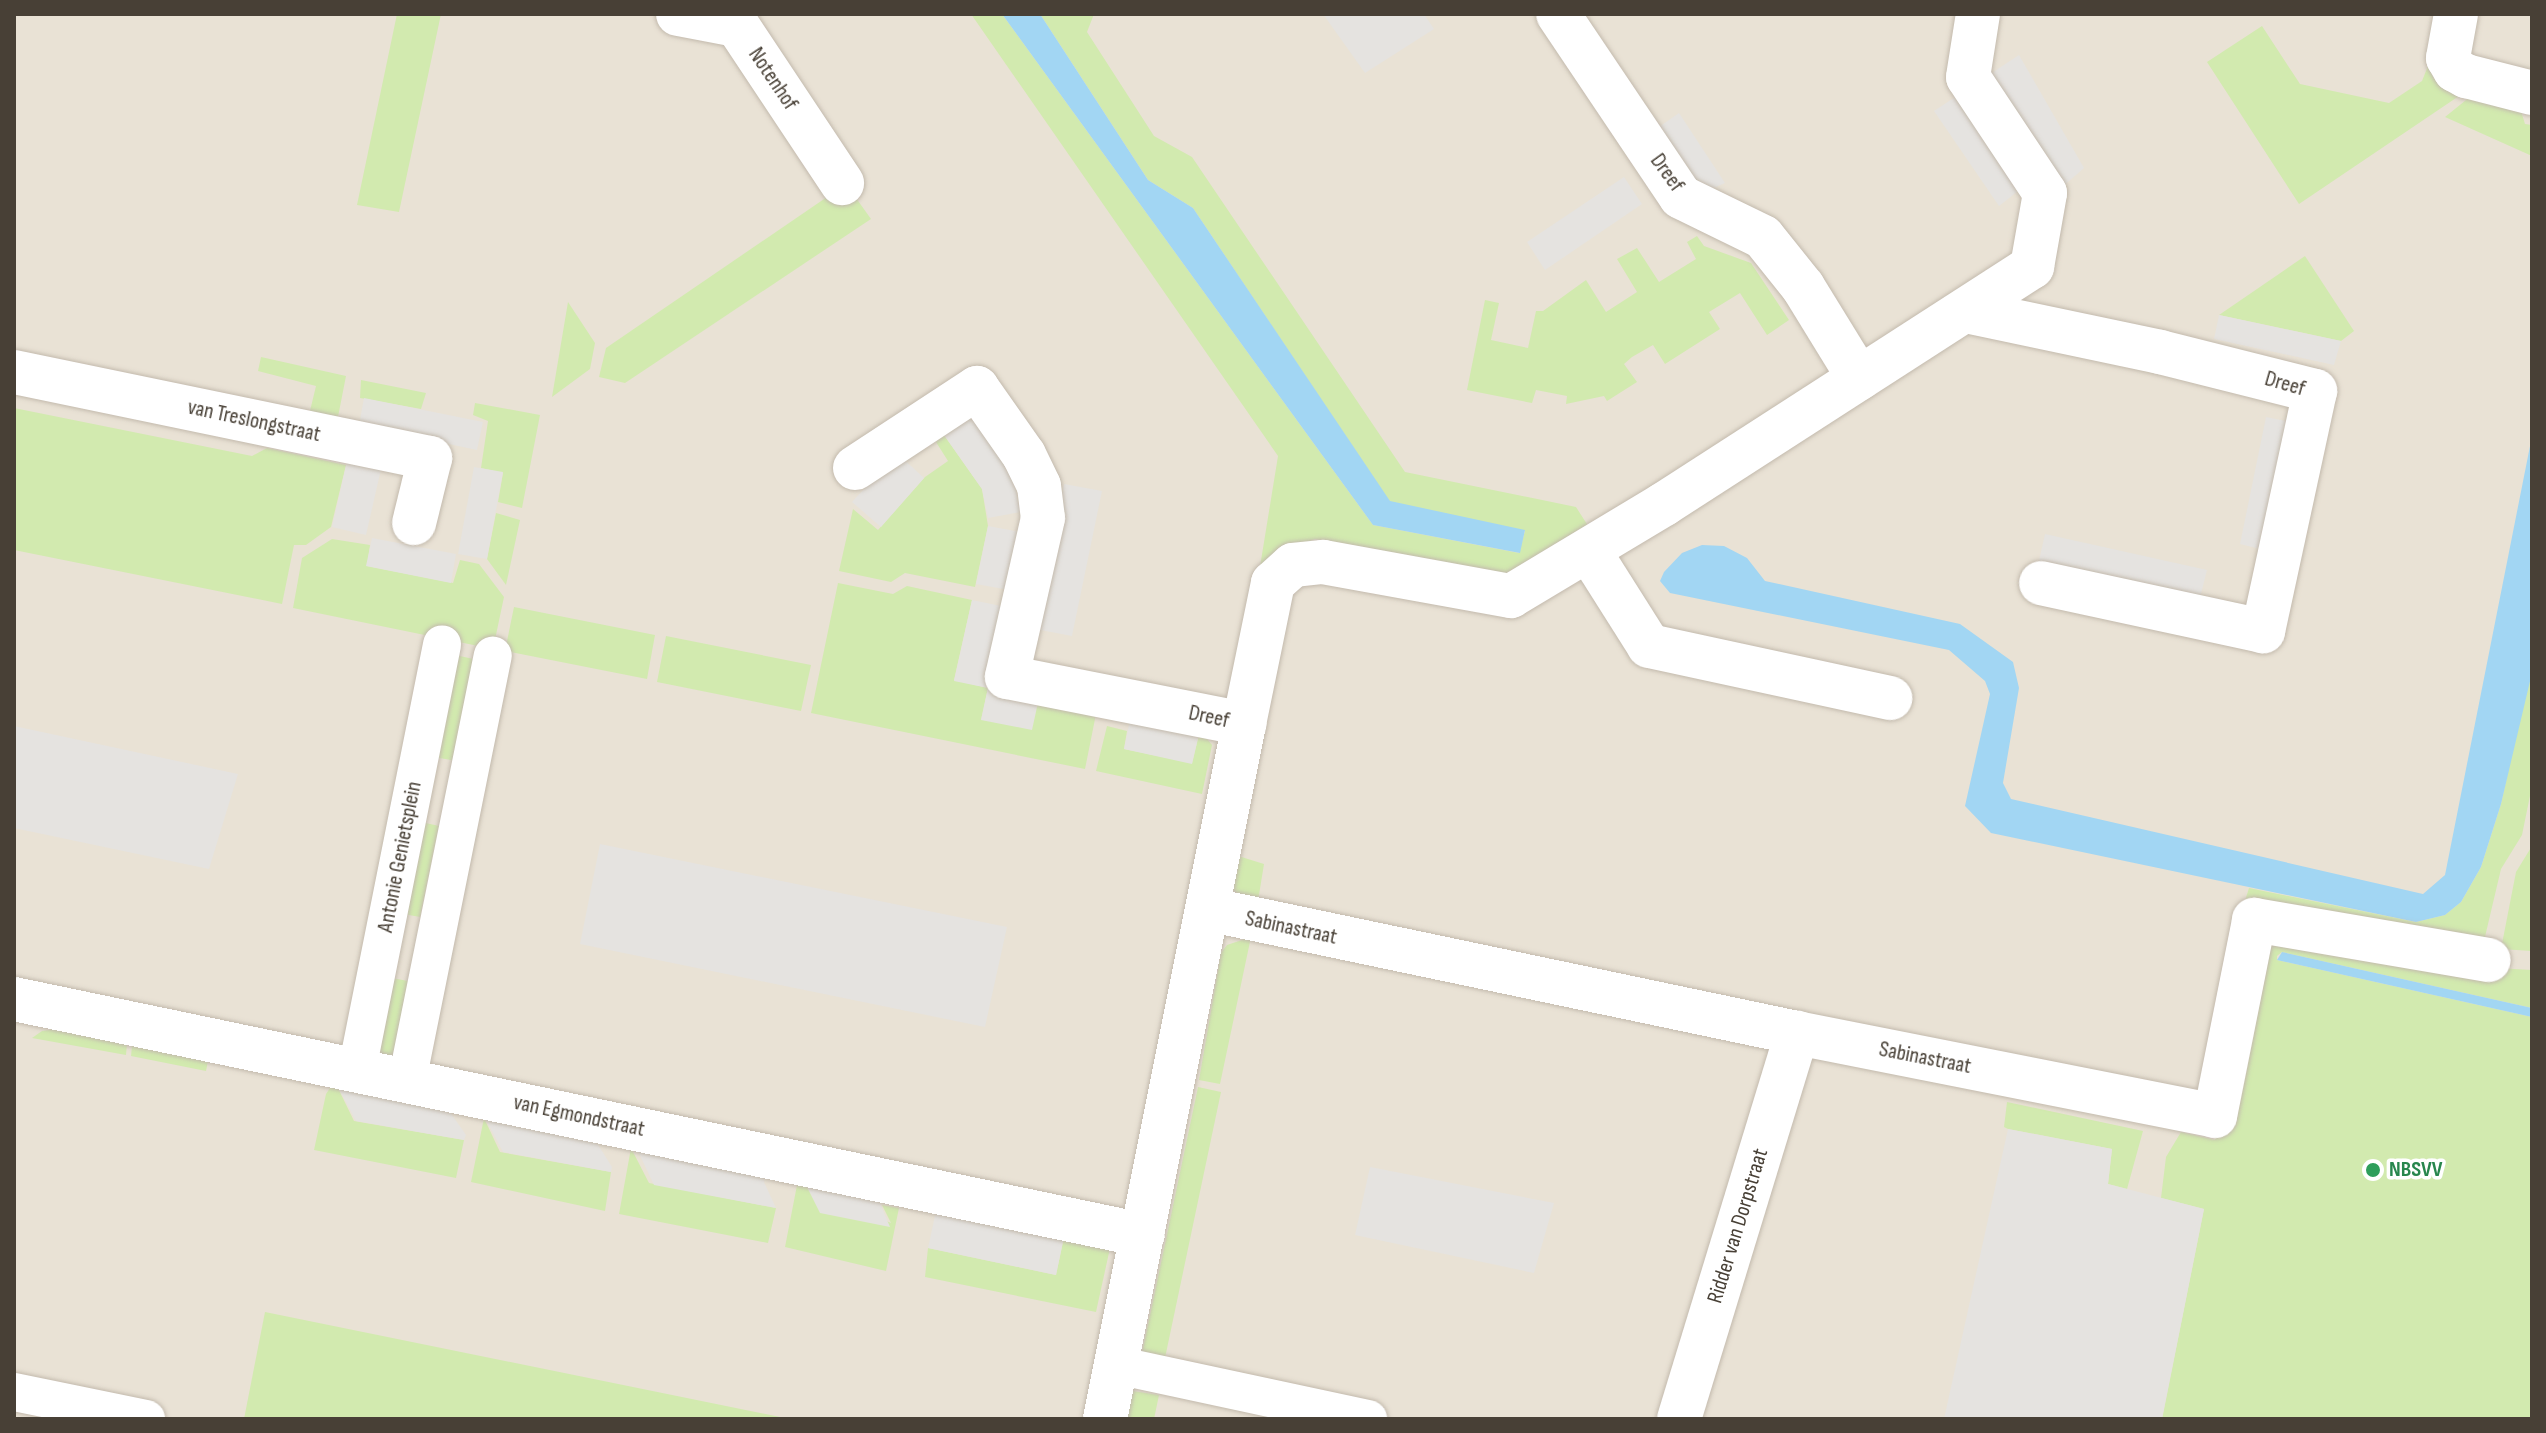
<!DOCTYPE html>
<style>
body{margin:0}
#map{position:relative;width:2546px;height:1433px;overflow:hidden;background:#f4f0e8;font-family:"Sofia Sans Condensed",sans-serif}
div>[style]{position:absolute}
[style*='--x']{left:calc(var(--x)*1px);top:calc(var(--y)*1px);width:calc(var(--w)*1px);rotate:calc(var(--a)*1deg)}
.residential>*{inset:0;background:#e9e2d5}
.green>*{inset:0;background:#d2eaaf}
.parking>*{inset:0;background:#e5e3e0}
.water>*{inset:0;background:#a2d6f3}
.roads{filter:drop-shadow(0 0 2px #c3baad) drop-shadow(0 0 2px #c3baad)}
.pedestrian>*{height:38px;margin:-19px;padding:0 19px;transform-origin:19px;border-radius:19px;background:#fff}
.minor>*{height:44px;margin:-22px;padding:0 22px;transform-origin:22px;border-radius:22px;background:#fff}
.dots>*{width:22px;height:22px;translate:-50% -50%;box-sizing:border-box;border:4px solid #fff;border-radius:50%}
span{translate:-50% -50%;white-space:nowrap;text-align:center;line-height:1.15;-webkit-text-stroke:7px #fff;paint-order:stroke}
.street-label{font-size:22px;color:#484036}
.leisure-label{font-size:22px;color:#27864d;font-weight:700}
.left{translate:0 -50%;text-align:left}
.frame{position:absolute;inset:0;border:16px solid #484036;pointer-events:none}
</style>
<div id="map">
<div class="residential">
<i style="clip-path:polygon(14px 14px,2532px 14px,2532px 1419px,14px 1419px)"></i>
</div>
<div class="green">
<i style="clip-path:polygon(397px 14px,441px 14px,399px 212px,357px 205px)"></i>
<i style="clip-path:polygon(971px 14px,1002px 14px,1373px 525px,1519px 553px,1525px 531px,1390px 502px,1193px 208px,1148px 180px,1040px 14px,1094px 14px,1087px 32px,1154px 136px,1192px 157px,1405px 472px,1576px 507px,1592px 532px,1540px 565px,1502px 575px,1315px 539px,1284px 551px,1258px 579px,1278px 456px)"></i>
<i style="clip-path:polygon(2262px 26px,2300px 84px,2389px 103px,2422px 81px,2428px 66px,2434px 79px,2459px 96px,2299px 204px,2207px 62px)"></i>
<i style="clip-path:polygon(2471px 96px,2520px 108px,2525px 124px,2532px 125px,2532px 156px,2445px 117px)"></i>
<i style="clip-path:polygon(846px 184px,871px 219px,625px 383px,599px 377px,606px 348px)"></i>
<i style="clip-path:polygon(1697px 236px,1704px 246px,1751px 263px,1789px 320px,1767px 335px,1740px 293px,1709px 312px,1720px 329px,1665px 364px,1653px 345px,1632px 357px,1624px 364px,1637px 382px,1607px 401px,1604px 396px,1566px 404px,1567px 396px,1536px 390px,1532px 403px,1467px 390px,1485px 300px,1499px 303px,1491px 340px,1528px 348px,1536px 311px,1543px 311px,1586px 280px,1606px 312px,1637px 292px,1617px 259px,1637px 248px,1659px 282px,1696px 259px,1687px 242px)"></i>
<i style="clip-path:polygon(2305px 256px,2354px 331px,2341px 341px,2219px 315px)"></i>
<i style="clip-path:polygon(568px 302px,595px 343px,590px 369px,552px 397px)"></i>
<i style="clip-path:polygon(261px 357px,346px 376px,337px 422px,309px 415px,316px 386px,258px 371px)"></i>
<i style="clip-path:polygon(361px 380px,426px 393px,421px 409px,360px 398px)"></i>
<i style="clip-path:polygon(475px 403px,540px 415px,522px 508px,498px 502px,503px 473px,481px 468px,488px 421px,473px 415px)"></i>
<i style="clip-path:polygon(14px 408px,252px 456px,267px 448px,346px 465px,331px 527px,306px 545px,294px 545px,282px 604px,14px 550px)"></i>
<i style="clip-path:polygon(944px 435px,982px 489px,988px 526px,975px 587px,905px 573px,891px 582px,839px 571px,853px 509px,878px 530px,925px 477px,948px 461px,936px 442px)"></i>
<i style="clip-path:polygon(496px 513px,520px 520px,506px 585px,487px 559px)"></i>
<i style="clip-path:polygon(332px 539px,370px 545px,367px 566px,453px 583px,460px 560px,479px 564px,504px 597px,493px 649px,293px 608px,302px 558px)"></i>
<i style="clip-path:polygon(838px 583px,893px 594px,907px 586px,972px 600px,954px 680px,988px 688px,981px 720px,1039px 698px,1097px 709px,1085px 769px,811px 713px)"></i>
<i style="clip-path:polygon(514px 607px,655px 635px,647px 679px,505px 651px)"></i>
<i style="clip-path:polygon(666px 636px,811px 665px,801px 711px,657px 682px)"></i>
<i style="clip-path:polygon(455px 655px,483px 661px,462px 762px,434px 757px)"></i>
<i style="clip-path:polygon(2532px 661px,2532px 786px,2522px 835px,2501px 869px,2484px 941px,2244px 904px,2249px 888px,2416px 922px,2445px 915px,2461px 902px,2481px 867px,2501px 804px)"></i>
<i style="clip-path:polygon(1107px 726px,1127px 731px,1124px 749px,1192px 763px,1200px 730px,1212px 745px,1202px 794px,1096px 771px)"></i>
<i style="clip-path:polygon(417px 821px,439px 826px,420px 917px,398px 913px)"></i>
<i style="clip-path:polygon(2532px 846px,2532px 951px,2501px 949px,2516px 872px)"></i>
<i style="clip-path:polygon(1235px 855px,1264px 864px,1258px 901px,1241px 896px,1227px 885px)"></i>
<i style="clip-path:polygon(1251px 937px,1220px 1084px,1199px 1080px,1221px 953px,1227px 945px)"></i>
<i style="clip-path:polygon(2268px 939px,2479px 967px,2532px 970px,2532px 1008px,2282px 952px,2277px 956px,2277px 960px,2532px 1017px,2532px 1419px,2162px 1419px,2204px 1209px,2161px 1198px,2166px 1157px,2181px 1132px,2215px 1140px)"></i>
<i style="clip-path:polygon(387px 977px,413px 982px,399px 1057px,373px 1052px)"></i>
<i style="clip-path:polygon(56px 1029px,127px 1044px,126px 1055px,32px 1038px,42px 1031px)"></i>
<i style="clip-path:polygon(132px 1046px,208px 1061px,206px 1071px,131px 1056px)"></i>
<i style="clip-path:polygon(332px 1085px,337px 1086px,354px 1121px,464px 1140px,456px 1178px,314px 1150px,326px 1094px)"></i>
<i style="clip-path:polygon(1198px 1087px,1221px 1092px,1165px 1358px,1142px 1353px)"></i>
<i style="clip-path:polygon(2007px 1102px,2143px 1131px,2127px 1189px,2108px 1184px,2112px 1149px,2008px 1129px,2004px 1127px)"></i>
<i style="clip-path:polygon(484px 1118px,500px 1152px,611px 1172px,605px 1211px,471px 1182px)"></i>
<i style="clip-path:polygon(631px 1148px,649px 1183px,776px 1208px,768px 1243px,619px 1214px)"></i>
<i style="clip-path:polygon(798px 1180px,891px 1223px,882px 1205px,899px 1208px,886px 1271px,785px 1247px)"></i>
<i style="clip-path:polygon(1064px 1237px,1110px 1248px,1096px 1312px,925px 1277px,928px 1248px,1056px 1275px)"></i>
<i style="clip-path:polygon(265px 1312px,790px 1419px,244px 1419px)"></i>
<i style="clip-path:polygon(1133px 1391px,1159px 1395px,1154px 1419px,1127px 1419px)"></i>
</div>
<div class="parking">
<i style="clip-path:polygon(1323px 14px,1424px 14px,1434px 29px,1365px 73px)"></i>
<i style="clip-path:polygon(2019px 55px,2084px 168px,2061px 188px,2045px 170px,1999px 206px,1934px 111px)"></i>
<i style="clip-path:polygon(1679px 113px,1725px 183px,1698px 195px,1652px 132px)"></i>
<i style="clip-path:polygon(1624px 177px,1642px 204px,1545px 270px,1527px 242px)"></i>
<i style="clip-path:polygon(2219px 315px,2341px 341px,2334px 365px,2214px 339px)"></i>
<i style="clip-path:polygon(364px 398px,483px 422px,477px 450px,359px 425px)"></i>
<i style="clip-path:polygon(966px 409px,1013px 476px,1020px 512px,988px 518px,982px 489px,939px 428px)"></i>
<i style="clip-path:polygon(2266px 417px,2290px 422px,2264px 550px,2240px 544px)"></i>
<i style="clip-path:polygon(897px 453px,924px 478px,881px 527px,852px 502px)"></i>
<i style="clip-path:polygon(348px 457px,382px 465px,366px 535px,332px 527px)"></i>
<i style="clip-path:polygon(474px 467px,503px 472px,487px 559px,458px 554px)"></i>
<i style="clip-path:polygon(1064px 484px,1102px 491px,1072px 636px,1035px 629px)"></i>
<i style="clip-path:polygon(988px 526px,1021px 532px,1009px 590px,976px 584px)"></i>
<i style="clip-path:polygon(2045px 534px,2207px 570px,2200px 598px,2038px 565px)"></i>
<i style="clip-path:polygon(372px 538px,456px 554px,451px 583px,366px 566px)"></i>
<i style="clip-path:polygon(972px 600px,1006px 607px,989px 688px,1039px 698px,1032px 730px,981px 720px,988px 688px,954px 681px)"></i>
<i style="clip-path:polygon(1131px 715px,1200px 730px,1192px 764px,1124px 749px)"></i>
<i style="clip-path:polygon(14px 726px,238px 774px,209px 869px,14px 828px)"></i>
<i style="clip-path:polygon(600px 844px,1007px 927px,985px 1027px,580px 944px)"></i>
<i style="clip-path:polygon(338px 1087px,450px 1112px,466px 1135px,464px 1140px,356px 1121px)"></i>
<i style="clip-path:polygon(485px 1118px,597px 1143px,612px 1167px,611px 1172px,503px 1152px)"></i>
<i style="clip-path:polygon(2008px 1129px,2112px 1149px,2108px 1184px,2204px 1209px,2162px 1419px,1944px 1419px)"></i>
<i style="clip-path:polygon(636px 1147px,766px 1174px,764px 1182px,776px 1208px,654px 1185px)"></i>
<i style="clip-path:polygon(1370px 1167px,1554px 1203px,1534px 1273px,1355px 1235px)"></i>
<i style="clip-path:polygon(804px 1181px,877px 1196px,890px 1227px,820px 1213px)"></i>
<i style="clip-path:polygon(936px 1211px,1064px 1237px,1056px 1275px,928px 1248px)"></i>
</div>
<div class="water">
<i style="clip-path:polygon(1002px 14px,1040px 14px,1148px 180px,1193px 208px,1390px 501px,1525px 530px,1520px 553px,1373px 525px)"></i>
<i style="clip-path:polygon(2532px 436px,2531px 677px,2501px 804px,2481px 867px,2461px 902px,2445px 915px,2416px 922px,1991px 833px,1965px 806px,1990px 694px,1985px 681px,1949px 650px,1670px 593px,1660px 581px,1664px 572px,1682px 553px,1702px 545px,1724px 546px,1747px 558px,1765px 581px,1960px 624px,2013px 662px,2019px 688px,2003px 783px,2011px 799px,2423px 894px,2445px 875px)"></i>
<i style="clip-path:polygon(2282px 952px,2532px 1008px,2532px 1017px,2277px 960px)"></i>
</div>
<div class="roads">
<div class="pedestrian">
<i style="--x:357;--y:1070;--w:434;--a:-78.7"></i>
<i style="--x:407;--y:1081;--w:434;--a:-78.6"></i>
<i style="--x:1116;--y:1365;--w:258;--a:12.1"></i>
<i style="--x:14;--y:1392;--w:135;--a:11.6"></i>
</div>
<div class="minor">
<i style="--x:678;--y:14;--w:60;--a:10.6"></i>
<i style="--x:737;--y:25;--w:190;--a:56.4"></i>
<i style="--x:1558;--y:14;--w:220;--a:56.1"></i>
<i style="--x:1681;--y:197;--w:91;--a:26"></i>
<i style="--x:1763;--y:237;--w:64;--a:51.3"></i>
<i style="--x:1803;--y:287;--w:107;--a:58.4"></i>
<i style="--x:2456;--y:14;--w:45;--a:100.3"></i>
<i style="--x:2448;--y:58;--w:14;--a:60"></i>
<i style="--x:2455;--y:70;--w:13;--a:29"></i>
<i style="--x:2466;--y:76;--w:68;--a:14.4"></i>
<i style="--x:1966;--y:311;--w:198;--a:11.9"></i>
<i style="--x:2160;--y:352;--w:160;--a:14.1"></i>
<i style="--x:2315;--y:391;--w:246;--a:102.2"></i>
<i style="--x:2263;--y:631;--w:227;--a:-167.8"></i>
<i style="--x:14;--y:372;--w:425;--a:11.7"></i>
<i style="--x:430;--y:458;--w:67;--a:103.8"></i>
<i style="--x:855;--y:468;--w:146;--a:-33.3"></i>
<i style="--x:977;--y:388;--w:82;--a:55"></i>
<i style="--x:1024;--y:455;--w:34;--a:64"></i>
<i style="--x:1039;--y:486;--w:32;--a:83"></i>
<i style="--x:1043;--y:518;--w:163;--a:102.8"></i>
<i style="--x:1007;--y:677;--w:242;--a:11.2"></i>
<i style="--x:1244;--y:724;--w:144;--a:-78.4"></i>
<i style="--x:1273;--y:583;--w:27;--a:-42"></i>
<i style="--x:1293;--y:565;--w:30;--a:-6"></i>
<i style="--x:1323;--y:562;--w:191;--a:10.3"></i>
<i style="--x:1511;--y:596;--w:179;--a:-31"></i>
<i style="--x:1664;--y:504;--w:438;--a:-32.8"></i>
<i style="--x:2032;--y:267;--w:75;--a:-80"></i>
<i style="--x:2045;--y:193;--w:139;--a:-123.6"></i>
<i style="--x:1968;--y:77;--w:64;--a:-81"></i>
<i style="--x:1589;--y:551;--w:112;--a:57.7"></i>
<i style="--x:1649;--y:646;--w:247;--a:12.2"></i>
<i style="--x:1207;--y:909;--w:603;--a:11.87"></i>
<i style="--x:1797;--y:1033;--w:426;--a:11.2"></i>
<i style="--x:2215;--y:1116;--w:200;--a:-78.7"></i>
<i style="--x:2254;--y:920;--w:238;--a:9.7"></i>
<i style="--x:14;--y:999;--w:1153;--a:11.81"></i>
<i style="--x:1105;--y:1419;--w:709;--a:-78.69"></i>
<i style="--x:1679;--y:1419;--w:404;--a:-73"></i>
</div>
</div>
<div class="dots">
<i style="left:2373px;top:1170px;background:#2e9e5b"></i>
</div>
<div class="street-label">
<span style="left:773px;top:79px;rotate:56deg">Notenhof</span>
<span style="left:1667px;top:173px;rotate:54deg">Dreef</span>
<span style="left:2285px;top:384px;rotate:16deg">Dreef</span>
<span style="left:254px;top:421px;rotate:12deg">van Treslongstraat</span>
<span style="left:1209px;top:717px;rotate:12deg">Dreef</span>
<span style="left:400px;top:857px;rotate:-79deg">Antonie Genietsplein</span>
<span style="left:1291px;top:928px;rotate:12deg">Sabinastraat</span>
<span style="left:1925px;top:1058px;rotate:11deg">Sabinastraat</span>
<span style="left:579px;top:1116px;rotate:12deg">van Egmondstraat</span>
<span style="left:1738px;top:1226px;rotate:-73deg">Ridder van Dorpstraat</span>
</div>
<div class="leisure-label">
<span class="left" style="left:2389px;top:1170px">NBSVV</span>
</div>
<div class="frame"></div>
</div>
